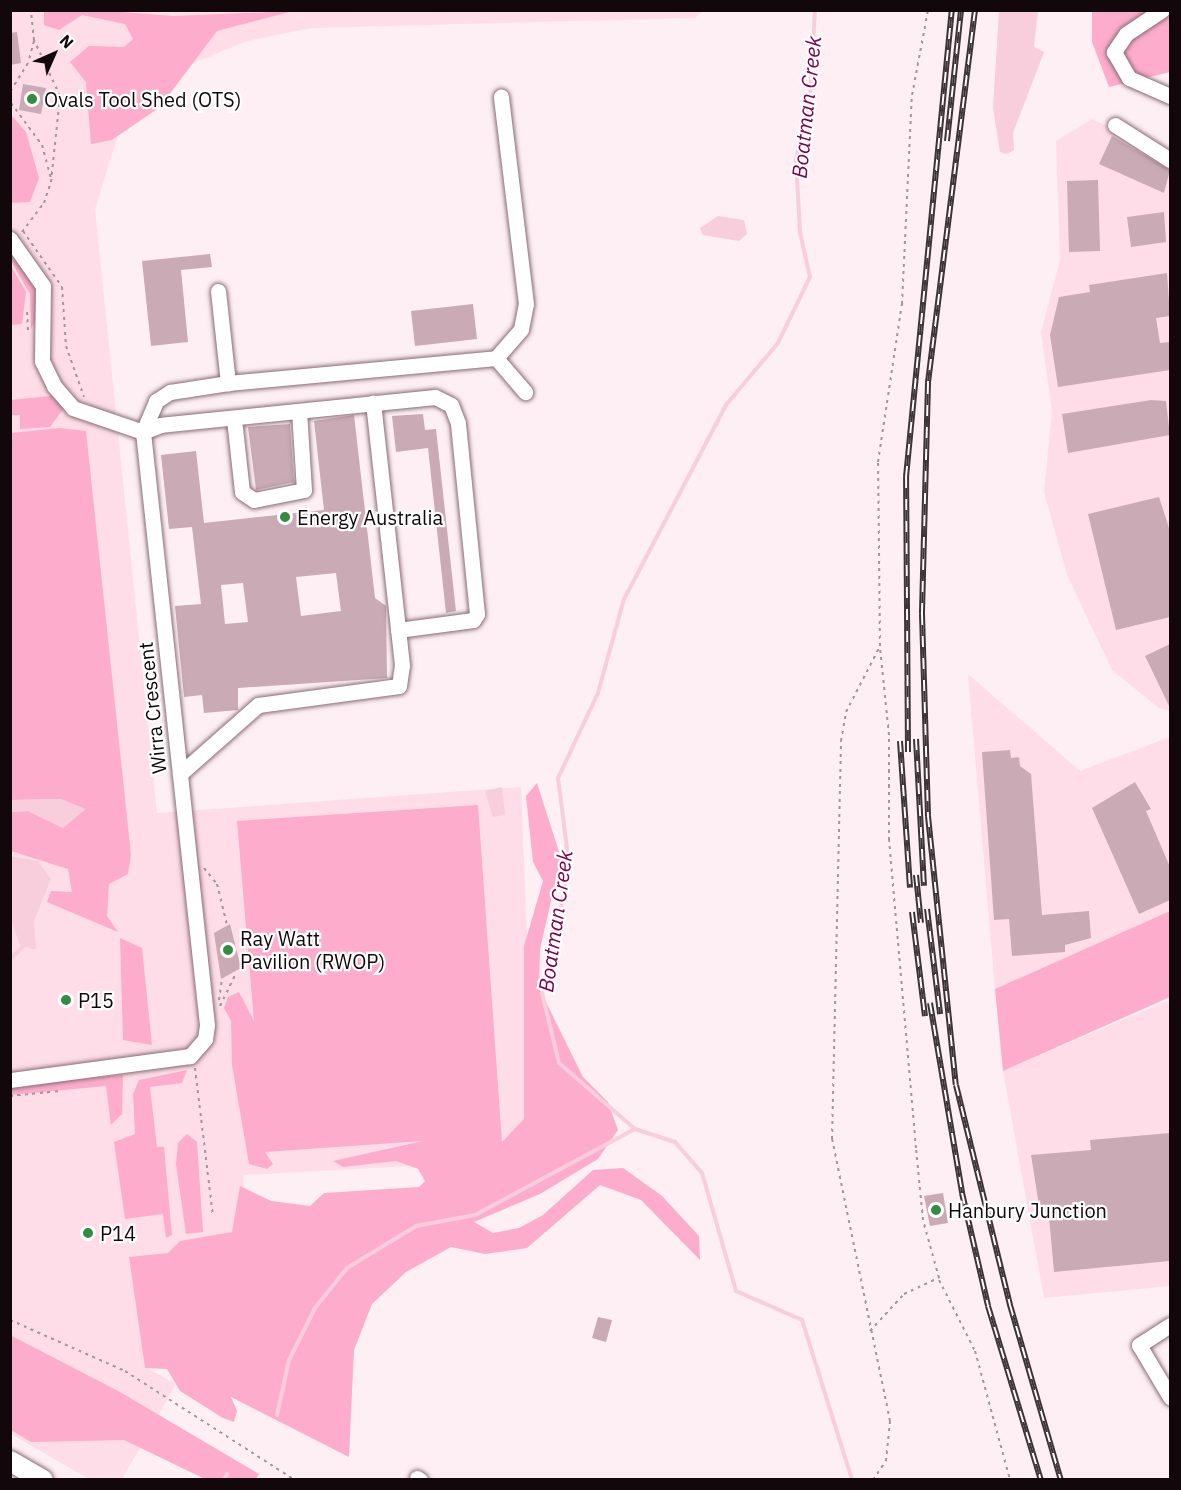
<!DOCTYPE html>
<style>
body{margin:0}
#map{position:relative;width:1181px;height:1490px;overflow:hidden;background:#fdeff4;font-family:"IBM Plex Sans",sans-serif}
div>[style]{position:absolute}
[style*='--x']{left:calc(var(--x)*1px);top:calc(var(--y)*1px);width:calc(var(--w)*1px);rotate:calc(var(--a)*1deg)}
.built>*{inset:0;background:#fedde8}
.green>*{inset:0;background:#feaccb}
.water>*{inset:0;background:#f8cddc}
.stream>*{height:4px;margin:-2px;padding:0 2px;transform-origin:2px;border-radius:2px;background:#f8cddc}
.building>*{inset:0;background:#c9aab5}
.path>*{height:2px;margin-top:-1px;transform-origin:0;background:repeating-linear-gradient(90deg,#a2969a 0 3px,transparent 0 7.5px)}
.roads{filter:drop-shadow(0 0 2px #886b76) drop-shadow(0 0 2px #886b76)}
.minor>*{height:15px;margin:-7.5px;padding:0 7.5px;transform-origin:7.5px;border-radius:7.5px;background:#fff}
.major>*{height:20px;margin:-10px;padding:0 10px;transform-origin:10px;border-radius:10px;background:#fff}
.rail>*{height:6px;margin-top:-3px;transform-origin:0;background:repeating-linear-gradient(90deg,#fff 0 11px,#3e3337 0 22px);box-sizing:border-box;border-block:2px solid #3e3337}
.dots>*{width:16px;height:16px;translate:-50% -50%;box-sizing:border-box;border:3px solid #fff;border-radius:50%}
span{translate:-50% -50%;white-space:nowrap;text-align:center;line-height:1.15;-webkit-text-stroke:4.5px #fff;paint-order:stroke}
.poi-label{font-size:20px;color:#12080c}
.left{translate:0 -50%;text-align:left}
.street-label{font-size:20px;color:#12080c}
.water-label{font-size:21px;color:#800149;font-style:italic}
.frame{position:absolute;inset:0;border:12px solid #12080c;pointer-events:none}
.north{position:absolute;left:24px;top:24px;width:60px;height:60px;-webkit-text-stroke:4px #fff;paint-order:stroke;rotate:45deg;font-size:16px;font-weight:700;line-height:24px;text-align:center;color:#12080c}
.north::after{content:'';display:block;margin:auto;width:21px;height:27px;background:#12080c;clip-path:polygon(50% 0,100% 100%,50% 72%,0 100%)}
</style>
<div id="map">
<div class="built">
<i style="clip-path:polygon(11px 11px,703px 11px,695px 18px,311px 28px,247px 41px,184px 67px,119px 132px,95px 209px,157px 813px,521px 787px,536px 1159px,243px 1175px,249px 1250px,129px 1257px,145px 1367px,176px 1384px,122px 1479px,89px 1479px,11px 1434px)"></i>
<i style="clip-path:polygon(1092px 119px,1170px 157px,1170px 711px,1159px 708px,1112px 670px,1067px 575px,1044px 492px,1052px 411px,1041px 332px,1060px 260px,1056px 141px)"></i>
<i style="clip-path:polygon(968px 674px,1080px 771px,1170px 737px,1170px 911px,995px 989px)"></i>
<i style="clip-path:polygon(1170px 1000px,1170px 1286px,1044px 1298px,1003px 1071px)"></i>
</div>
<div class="green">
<i style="clip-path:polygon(98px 10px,173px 16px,293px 11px,217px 31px,160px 107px,112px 140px,91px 144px,86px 82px,70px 62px,89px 46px,124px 47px,133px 39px,125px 24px,82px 15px,59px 30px,44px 25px,44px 11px)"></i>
<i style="clip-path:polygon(1092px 11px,1170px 11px,1170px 72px,1109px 87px,1092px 42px)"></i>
<i style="clip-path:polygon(11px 115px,26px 132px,39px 178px,30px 202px,11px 203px)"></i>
<i style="clip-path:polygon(11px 250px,37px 287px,37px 318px,31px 329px,30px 294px,11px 261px)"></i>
<i style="clip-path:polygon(11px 266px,26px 292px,22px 324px,11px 325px)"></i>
<i style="clip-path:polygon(50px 388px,64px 408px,50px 427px,20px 429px,20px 415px,11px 415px,10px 400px,51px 396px)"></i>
<i style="clip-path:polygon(59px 428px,86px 431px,131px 855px,128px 874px,109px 884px,107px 916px,118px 932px,47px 902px,51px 891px,72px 892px,68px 869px,11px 851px,11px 812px,28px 811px,63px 828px,61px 799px,11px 800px,11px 433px)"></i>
<i style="clip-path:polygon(537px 783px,561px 858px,540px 949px,539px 988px,583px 1077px,608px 1102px,618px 1130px,598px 1159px,540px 1194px,474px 1222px,493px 1233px,519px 1228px,543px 1215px,593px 1170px,623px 1168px,662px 1196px,699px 1236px,700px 1260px,641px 1200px,600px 1185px,527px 1248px,485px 1254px,451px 1247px,406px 1272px,372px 1304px,354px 1350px,349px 1457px,231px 1397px,237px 1411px,234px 1422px,223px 1418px,180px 1391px,167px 1369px,145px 1368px,129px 1257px,168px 1253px,180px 1241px,232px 1232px,240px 1186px,271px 1201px,310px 1206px,324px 1193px,419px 1187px,425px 1181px,418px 1169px,396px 1161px,343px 1167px,333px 1161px,423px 1141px,265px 1152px,273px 1164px,267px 1169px,249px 1164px,232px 1065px,231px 1021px,224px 1008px,228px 997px,239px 992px,254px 1021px,237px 821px,478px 805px,502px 1142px,524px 1119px,524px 946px,543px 881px,533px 862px,526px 796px)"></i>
<i style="clip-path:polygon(1170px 911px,1170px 997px,1003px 1071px,995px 989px)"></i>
<i style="clip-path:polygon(120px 938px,142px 948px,152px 1045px,123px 1040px)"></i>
<i style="clip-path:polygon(187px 1070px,182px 1083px,150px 1087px,157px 1147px,164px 1147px,172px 1235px,166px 1238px,163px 1214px,125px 1219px,114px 1142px,135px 1134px,133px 1094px,139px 1080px)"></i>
<i style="clip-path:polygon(123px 1075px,122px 1114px,111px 1125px,106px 1086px,11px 1095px,10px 1086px)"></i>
<i style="clip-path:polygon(187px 1134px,197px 1142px,203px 1232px,186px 1234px,176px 1164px,178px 1143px)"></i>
<i style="clip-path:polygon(10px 1335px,120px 1392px,259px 1474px,256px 1479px,205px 1479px,124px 1440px,31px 1442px,11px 1430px)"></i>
</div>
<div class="water">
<i style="clip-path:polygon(999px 11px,1038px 11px,1034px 47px,1044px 52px,1013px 133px,1014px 150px,1007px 154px,1000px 152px,993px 108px)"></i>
<i style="clip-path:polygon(718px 216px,744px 220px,747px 234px,739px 241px,703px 235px,700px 228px)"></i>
<i style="clip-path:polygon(502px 787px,505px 815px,493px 817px,485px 791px)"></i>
<i style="clip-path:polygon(61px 799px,86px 809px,63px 828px,28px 811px,11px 812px,11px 800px)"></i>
<i style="clip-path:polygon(10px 856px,38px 861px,51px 879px,34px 921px,36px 950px,20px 945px,11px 920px)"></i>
</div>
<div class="stream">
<i style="--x:815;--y:10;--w:87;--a:93.3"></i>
<i style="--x:810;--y:97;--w:65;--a:102.5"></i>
<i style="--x:796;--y:160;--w:72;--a:86.8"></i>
<i style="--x:800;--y:232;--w:46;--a:77.5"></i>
<i style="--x:810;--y:277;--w:73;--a:115.9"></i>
<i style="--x:778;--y:343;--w:81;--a:130"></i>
<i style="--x:726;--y:405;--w:219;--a:117.7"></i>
<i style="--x:624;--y:599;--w:98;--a:105.5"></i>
<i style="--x:598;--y:693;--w:94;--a:115.2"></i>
<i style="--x:558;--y:778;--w:71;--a:82.7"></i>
<i style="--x:567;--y:848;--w:46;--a:93.7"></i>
<i style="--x:564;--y:894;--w:101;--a:102.5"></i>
<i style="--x:542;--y:993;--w:72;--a:76.3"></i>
<i style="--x:559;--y:1063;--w:101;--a:41"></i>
<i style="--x:635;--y:1129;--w:42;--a:18"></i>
<i style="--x:675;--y:1142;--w:41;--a:48.9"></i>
<i style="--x:702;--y:1173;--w:123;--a:73.9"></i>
<i style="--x:736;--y:1291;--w:72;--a:23.7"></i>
<i style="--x:802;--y:1320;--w:168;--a:72.6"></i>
<i style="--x:10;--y:959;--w:19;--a:-43"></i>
<i style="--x:277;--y:1415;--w:56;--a:-77.7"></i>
<i style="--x:289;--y:1360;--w:58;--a:-63.4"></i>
<i style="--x:315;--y:1308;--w:51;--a:-51.3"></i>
<i style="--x:347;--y:1268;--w:81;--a:-31.3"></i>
<i style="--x:416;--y:1226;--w:60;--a:-10.6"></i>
<i style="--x:475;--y:1215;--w:182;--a:-28.3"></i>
<i style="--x:164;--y:1480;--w:12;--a:0"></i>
<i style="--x:224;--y:1480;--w:7;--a:-63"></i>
</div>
<div class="building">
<i style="clip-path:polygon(17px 32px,21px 63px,10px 65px,10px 33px)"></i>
<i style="clip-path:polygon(23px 84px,46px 88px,41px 114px,19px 110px)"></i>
<i style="clip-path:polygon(1112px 136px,1170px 170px,1164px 193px,1099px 164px)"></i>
<i style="clip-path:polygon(1098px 180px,1100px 251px,1069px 252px,1067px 181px)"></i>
<i style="clip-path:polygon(1164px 212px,1166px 242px,1131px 247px,1127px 217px)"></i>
<i style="clip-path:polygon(210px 254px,212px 267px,181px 270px,188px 342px,151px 346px,142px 261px)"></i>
<i style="clip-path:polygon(1167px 273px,1170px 316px,1156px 318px,1160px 343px,1170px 342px,1170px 370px,1058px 387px,1050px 335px,1059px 297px,1090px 292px,1089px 285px)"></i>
<i style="clip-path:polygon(473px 304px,477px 339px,415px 346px,411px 311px)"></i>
<i style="clip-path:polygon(1151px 400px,1166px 401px,1170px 435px,1068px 453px,1062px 414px)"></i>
<i style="clip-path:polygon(423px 414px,425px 430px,436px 429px,456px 611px,446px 613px,428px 448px,396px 452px,392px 416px)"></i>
<i style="clip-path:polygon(evenodd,354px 415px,375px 598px,386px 606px,387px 678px,238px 688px,238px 710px,204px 713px,202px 695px,184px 697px,175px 606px,201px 604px,192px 527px,169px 529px,161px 455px,196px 451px,204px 523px,324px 510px,314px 421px,354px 415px,336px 573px,341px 611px,301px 616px,296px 577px,336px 573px,354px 415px,243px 583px,248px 622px,225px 624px,221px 585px,243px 583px)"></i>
<i style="clip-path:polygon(290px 424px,294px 482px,256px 490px,248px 427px)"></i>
<i style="clip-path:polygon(1159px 497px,1170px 531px,1170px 617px,1116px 630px,1088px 514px)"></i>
<i style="clip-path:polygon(1170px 644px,1170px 708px,1145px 656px)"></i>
<i style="clip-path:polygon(1010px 750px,1011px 758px,1019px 757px,1020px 766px,1031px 774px,1042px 915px,1089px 911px,1091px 938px,1065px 945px,1065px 952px,1012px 956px,1009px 919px,994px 920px,982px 752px)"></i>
<i style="clip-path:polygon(1135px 782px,1151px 809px,1146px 811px,1170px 867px,1170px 900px,1139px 914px,1092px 808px)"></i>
<i style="clip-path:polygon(230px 924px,241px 968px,221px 979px,214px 933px)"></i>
<i style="clip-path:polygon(1170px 1133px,1170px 1261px,1054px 1272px,1049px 1217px,1041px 1218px,1031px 1155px,1091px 1150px,1090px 1140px)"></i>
<i style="clip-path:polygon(943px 1193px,948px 1223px,930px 1226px,924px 1196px)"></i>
<i style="clip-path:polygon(598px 1317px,612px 1320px,606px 1342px,592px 1338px)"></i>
</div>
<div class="path">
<i style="--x:34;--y:41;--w:23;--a:105"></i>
<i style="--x:28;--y:63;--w:32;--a:122"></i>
<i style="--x:11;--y:90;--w:13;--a:90"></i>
<i style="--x:11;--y:103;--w:52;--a:53.6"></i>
<i style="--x:42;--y:145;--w:35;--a:75"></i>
<i style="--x:23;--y:231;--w:68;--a:55.1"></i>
<i style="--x:62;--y:287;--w:59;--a:86.1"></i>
<i style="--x:66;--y:346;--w:54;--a:70.6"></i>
<i style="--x:22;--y:232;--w:36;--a:-53"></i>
<i style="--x:44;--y:203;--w:22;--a:-72"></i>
<i style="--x:51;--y:182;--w:86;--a:-84"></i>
<i style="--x:60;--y:96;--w:62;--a:-114.9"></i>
<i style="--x:34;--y:40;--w:30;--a:-96"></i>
<i style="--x:27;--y:312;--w:20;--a:87"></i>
<i style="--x:204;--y:868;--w:21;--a:51"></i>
<i style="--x:217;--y:884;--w:42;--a:76.3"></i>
<i style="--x:219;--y:1000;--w:21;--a:-82"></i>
<i style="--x:220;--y:1006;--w:34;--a:-64"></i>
<i style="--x:195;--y:1068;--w:150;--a:83.1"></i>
<i style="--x:10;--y:1096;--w:50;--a:-5.7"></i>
<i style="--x:939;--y:1280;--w:80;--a:63.1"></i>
<i style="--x:975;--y:1351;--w:134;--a:74.8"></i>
<i style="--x:10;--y:1320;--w:126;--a:23.9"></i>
<i style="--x:125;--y:1371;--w:202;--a:32.7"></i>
<i style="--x:870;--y:1331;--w:50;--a:-47.4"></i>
<i style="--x:904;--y:1294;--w:38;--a:-25"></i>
<i style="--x:939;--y:1278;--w:60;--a:-105.4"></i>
<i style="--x:923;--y:1220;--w:72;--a:-95.6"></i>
<i style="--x:916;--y:1148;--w:309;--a:-95"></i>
<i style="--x:889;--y:840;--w:105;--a:-90"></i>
<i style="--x:889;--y:735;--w:87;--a:-95.9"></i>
<i style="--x:873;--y:1480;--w:23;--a:-56"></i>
<i style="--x:886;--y:1461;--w:40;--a:-84.3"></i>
<i style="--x:890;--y:1421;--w:288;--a:-101.6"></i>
<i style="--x:832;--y:1139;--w:398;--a:-88.7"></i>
<i style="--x:841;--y:741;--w:29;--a:-80"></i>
<i style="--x:846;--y:712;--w:74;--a:-62.7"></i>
<i style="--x:880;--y:646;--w:184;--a:-90.6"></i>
<i style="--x:878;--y:462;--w:160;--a:-81.4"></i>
<i style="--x:902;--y:304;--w:209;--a:-87.3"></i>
<i style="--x:912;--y:95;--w:86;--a:-79.3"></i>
</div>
<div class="roads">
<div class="minor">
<i style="--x:1162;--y:10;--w:43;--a:146.3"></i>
<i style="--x:1126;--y:34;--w:22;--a:124"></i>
<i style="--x:1114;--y:52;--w:30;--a:60"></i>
<i style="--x:1129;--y:78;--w:45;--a:23.7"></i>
<i style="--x:1115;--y:125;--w:65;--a:32.5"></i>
<i style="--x:10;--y:239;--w:57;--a:54.9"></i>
<i style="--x:43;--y:286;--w:75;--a:90.8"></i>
<i style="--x:42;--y:361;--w:28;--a:64"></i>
<i style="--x:54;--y:386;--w:29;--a:49"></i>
<i style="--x:73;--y:408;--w:74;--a:18.9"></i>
<i style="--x:143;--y:432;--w:596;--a:83.84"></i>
<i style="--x:207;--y:1025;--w:14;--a:98"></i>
<i style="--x:205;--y:1039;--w:23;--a:131"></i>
<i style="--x:190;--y:1056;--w:182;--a:172.4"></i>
<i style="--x:218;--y:291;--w:93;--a:83.8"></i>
<i style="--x:496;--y:358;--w:38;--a:-49"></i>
<i style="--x:521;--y:329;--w:25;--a:-79"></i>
<i style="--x:526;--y:304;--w:209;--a:-96.9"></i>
<i style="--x:234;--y:419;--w:73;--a:83.7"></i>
<i style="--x:242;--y:492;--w:14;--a:34"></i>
<i style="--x:254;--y:500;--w:51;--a:-11.3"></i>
<i style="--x:304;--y:490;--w:79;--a:-93.6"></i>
<i style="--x:398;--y:630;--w:76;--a:-7.6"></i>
<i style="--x:473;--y:620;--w:7;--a:-56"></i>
<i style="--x:477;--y:614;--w:192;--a:-95.7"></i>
<i style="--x:458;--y:423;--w:19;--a:-111"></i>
<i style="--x:451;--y:405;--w:18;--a:-153"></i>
<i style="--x:435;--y:397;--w:275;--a:174.2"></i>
<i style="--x:161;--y:425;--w:19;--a:159"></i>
<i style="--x:143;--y:432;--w:34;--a:-67"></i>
<i style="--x:156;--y:401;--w:17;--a:-33"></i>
<i style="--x:170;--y:392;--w:59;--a:-8.8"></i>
<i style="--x:228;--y:383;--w:269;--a:-5.3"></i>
<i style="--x:496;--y:358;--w:45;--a:49.5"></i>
<i style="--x:180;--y:774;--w:104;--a:-41.5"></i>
<i style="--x:258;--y:705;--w:142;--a:-7.7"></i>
<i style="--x:399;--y:686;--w:21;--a:-82"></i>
<i style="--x:402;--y:665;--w:264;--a:-96.3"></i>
<i style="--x:1170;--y:1325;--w:37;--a:147"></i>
<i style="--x:1139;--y:1345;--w:61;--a:59.2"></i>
<i style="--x:417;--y:1478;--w:4;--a:34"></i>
</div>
<div class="major">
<i style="--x:10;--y:1461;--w:38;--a:30"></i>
</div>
</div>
<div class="rail">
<i style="--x:975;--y:10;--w:376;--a:97.2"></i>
<i style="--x:928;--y:383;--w:231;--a:91.5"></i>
<i style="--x:922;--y:614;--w:202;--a:88.3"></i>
<i style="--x:928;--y:816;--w:270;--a:84.1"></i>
<i style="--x:956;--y:1085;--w:227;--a:76.2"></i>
<i style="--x:1010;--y:1305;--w:182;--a:73.8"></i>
<i style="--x:947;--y:141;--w:132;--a:-83.9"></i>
<i style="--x:916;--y:739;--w:147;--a:86.9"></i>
<i style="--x:900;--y:741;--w:147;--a:86.1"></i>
<i style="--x:908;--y:752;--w:275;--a:-90.4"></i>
<i style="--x:906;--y:477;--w:469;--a:-84.4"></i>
<i style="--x:916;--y:875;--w:48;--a:84.1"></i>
<i style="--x:927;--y:909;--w:106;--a:82.9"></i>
<i style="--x:912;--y:912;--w:105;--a:82.9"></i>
<i style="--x:930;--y:1003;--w:193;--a:80.4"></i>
<i style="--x:962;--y:1193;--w:116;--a:77"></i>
<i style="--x:988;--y:1306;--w:182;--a:73.1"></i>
</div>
<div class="dots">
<i style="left:32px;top:99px;background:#348d3e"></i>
<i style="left:285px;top:517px;background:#348d3e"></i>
<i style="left:228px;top:950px;background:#348d3e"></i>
<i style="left:66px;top:1000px;background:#348d3e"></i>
<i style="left:936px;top:1210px;background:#348d3e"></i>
<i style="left:88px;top:1233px;background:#348d3e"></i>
</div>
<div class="poi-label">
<span class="left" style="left:44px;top:99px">Ovals Tool Shed (OTS)</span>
<span class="left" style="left:297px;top:517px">Energy Australia</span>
<span class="left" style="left:240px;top:950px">Ray Watt<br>Pavilion (RWOP)</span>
<span class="left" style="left:78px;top:1000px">P15</span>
<span class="left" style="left:948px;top:1210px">Hanbury Junction</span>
<span class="left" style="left:100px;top:1233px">P14</span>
</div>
<div class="street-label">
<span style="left:152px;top:708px;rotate:-96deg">Wirra Crescent</span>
</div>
<div class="water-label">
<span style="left:806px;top:107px;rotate:-84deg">Boatman Creek</span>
<span style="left:555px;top:921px;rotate:-82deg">Boatman Creek</span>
</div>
<div class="frame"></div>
<div class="north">N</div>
</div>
